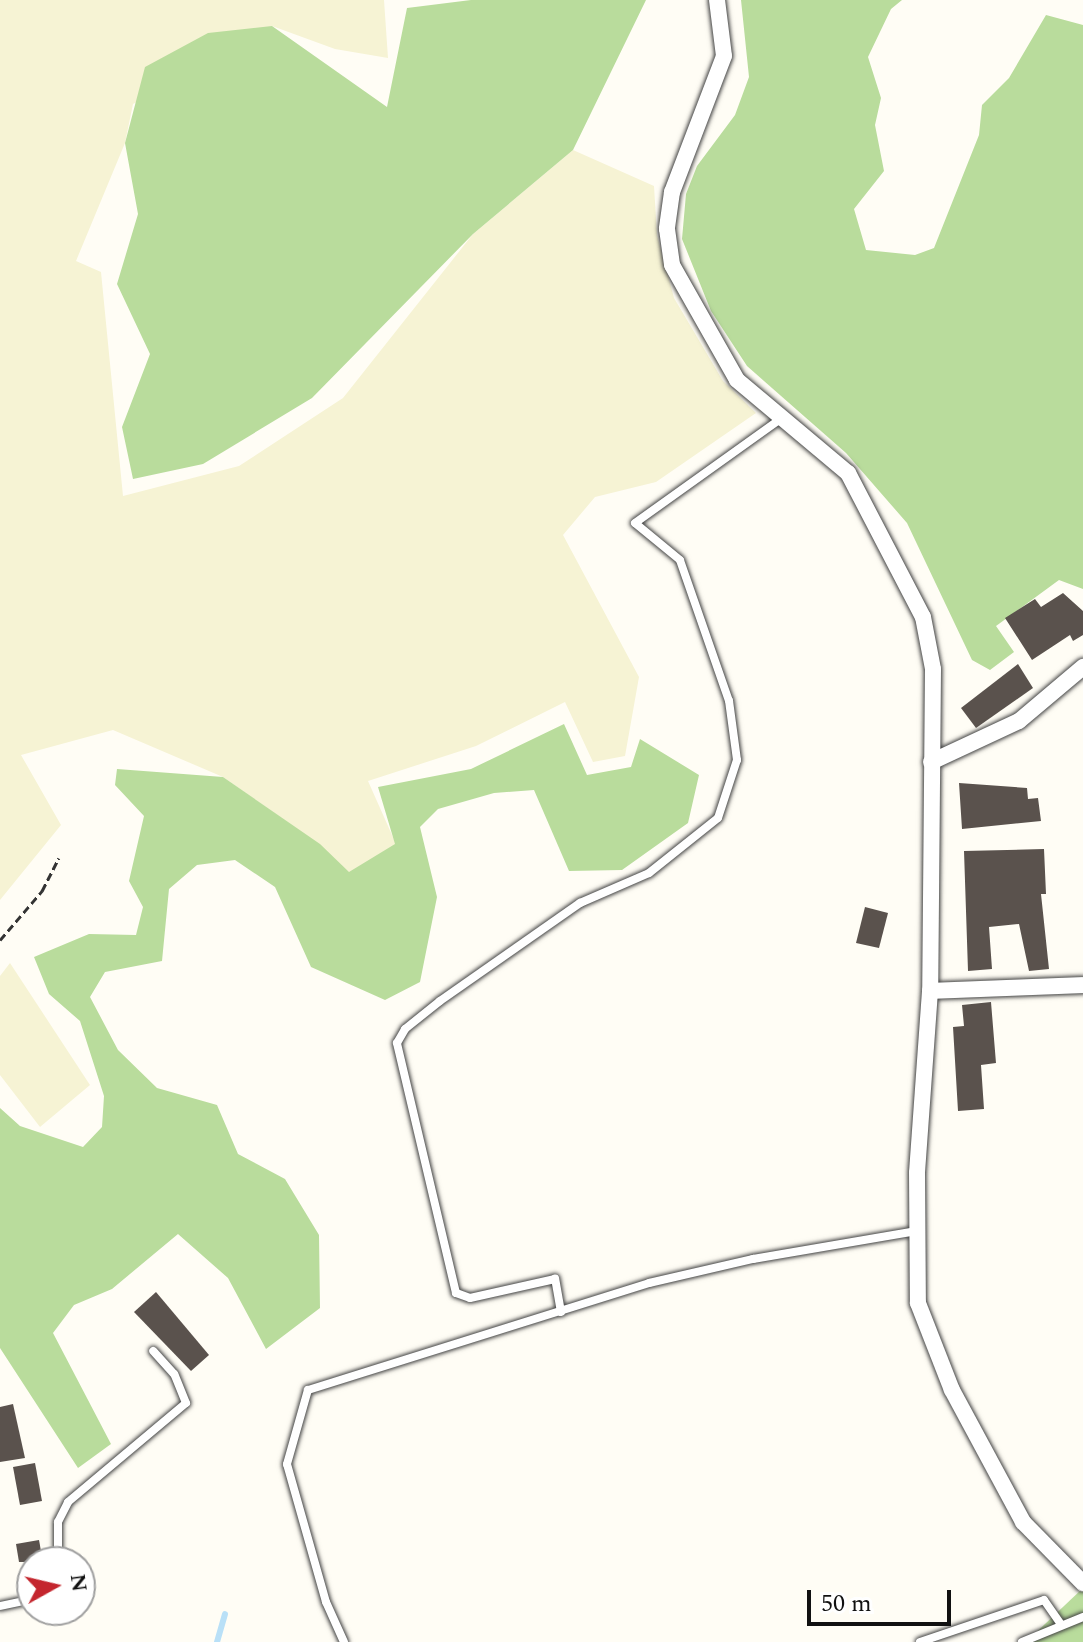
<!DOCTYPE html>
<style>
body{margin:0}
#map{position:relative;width:1083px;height:1642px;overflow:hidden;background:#fffdf5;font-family:Spectral,serif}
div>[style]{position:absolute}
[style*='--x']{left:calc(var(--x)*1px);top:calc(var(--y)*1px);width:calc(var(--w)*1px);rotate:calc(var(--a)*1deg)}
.farmland>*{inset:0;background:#f6f3d4}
.forest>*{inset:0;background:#b9dc9c}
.stream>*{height:6px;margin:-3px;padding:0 3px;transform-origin:3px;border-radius:3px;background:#b9e0f7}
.building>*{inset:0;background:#5a524d}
.path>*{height:3px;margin-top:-1.5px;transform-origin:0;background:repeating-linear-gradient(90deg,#333 0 8px,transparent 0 12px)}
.roads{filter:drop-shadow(0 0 2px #444) drop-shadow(0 0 2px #444)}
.service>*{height:8px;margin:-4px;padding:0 4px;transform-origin:4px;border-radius:4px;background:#fff}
.minor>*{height:16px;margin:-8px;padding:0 8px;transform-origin:8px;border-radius:8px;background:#fff}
span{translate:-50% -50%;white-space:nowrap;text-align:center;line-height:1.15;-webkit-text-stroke:8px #fff;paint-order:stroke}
.north{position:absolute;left:16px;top:1546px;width:80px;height:80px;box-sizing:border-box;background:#fff;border:2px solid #a0a0a0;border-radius:50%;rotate:82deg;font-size:22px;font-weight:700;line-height:32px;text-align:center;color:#111}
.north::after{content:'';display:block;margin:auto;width:28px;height:36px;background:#c4262e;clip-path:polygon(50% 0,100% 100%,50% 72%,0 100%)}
.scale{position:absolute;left:807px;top:1590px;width:144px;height:36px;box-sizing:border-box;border:4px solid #111;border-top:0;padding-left:10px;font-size:24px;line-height:28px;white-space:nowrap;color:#111;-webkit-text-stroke:6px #fff;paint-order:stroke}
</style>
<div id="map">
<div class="farmland">
<i style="clip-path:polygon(0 0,384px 0,388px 58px,335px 49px,272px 26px,133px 104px,125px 143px,76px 261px,101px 272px,123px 496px,239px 466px,343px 398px,473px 234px,573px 150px,654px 186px,657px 235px,674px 298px,723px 381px,756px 413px,656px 482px,595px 497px,563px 535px,639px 677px,625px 756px,593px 762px,565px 702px,476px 746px,368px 781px,396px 844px,349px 873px,320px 845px,223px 777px,113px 730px,21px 755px,61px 825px,0 900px)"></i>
<i style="clip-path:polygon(10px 963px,90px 1085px,40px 1127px,0 1075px,0 976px)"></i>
</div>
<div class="forest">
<i style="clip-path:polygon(471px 0,646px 0,573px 150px,473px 234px,312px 398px,203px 464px,133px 479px,122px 427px,150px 354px,117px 284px,138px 214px,125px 143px,145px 67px,208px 33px,272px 26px,387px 107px,407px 8px)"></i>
<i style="clip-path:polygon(741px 0,902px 0,891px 9px,868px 57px,881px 98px,875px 125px,884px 171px,854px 209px,866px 250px,915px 255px,934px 248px,979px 135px,982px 105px,1009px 78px,1046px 15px,1083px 25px,1083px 589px,1059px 580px,996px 626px,1014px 652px,990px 670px,972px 660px,907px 523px,846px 453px,747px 366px,711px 311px,682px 239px,686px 194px,697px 166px,735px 115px,749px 77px)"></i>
<i style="clip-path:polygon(564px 724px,587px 775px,631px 767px,640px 739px,699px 775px,688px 823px,622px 870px,569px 871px,534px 790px,494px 793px,438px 809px,420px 827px,437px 897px,420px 982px,385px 1000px,311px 967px,275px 887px,235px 860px,197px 865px,169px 889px,162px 961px,105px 972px,90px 997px,118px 1050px,157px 1088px,217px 1105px,238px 1154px,285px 1179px,319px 1235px,320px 1308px,266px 1349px,228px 1278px,178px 1234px,112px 1289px,74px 1305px,53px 1333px,111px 1444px,78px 1468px,0 1348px,0 1108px,20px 1126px,83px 1147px,102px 1127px,104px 1096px,80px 1021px,49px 994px,34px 957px,89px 934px,136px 935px,143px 907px,129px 881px,144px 816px,115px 785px,117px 769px,223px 777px,320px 844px,349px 872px,395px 844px,378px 787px,471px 769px)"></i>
<i style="clip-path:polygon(1083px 1588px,1083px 1642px,1026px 1642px)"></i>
</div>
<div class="stream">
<i style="--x:217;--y:1642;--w:29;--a:-74"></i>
</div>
<div class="building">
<i style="clip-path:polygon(1063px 593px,1083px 611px,1083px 635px,1073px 641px,1070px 635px,1032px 660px,1005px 618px,1035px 599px,1041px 607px)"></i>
<i style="clip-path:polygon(1018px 664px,1033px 688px,976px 728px,961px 708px)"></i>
<i style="clip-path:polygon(959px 783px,1027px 788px,1028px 799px,1038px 798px,1041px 821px,962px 829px)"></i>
<i style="clip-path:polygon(1044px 849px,1046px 894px,1041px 894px,1049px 969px,1029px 971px,1019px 924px,989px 927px,992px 969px,968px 971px,964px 851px)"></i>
<i style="clip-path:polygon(865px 907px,888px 913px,879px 948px,856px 943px)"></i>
<i style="clip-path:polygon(991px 1002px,996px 1063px,981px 1065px,984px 1109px,958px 1111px,953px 1027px,964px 1026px,962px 1005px)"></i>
<i style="clip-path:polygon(156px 1292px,209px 1355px,191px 1371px,134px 1312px)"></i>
<i style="clip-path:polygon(13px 1404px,25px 1458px,0 1462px,0 1407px)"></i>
<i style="clip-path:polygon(35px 1463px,42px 1501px,20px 1505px,13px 1467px)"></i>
<i style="clip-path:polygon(39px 1540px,43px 1562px,19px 1562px,16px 1544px)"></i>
</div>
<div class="path">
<i style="--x:0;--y:940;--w:65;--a:-49.4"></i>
<i style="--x:42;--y:891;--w:37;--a:-63"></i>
</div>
<div class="roads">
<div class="service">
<i style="--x:561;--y:1312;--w:34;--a:-100"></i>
<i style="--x:555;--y:1279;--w:87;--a:167.4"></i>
<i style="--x:470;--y:1298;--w:15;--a:-160"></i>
<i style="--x:456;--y:1293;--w:257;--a:-103.3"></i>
<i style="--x:397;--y:1043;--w:16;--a:-60"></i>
<i style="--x:405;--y:1029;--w:45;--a:-38.7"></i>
<i style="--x:440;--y:1001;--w:171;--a:-35"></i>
<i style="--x:580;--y:903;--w:75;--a:-23.5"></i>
<i style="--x:649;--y:873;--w:88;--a:-38.6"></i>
<i style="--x:718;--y:818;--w:61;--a:-71.9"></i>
<i style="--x:737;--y:760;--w:60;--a:-97.7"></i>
<i style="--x:729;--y:701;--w:149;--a:-109.2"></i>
<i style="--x:680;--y:560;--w:58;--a:-140.6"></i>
<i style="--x:635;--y:523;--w:178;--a:-35.6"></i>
<i style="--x:58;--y:1562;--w:40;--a:-90"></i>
<i style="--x:58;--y:1522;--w:22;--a:-63"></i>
<i style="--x:68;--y:1502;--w:154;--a:-40"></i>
<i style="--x:186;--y:1403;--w:31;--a:-112"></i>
<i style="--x:174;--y:1374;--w:31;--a:-132"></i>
<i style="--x:0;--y:1606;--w:33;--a:-12"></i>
<i style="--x:344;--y:1642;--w:44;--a:-114.2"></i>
<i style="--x:326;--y:1602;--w:143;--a:-105.8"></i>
<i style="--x:287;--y:1464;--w:77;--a:-74.2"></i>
<i style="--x:308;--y:1390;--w:357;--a:-17.4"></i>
<i style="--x:649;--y:1283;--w:107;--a:-13"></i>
<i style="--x:753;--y:1259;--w:166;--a:-9.7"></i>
<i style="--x:920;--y:1642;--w:131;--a:-18.7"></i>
<i style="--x:1044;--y:1600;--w:28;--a:55"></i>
<i style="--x:1022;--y:1642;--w:66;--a:-22.3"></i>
</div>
<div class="minor">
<i style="--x:717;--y:0;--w:56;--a:82.9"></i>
<i style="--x:724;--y:56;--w:146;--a:110.9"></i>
<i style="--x:672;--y:192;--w:37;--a:98"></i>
<i style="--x:667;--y:229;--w:36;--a:82"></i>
<i style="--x:672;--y:265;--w:132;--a:60.5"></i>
<i style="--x:737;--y:380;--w:145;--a:40"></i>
<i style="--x:848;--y:473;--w:162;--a:62.5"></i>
<i style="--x:923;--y:617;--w:53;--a:79.1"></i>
<i style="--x:933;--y:669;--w:322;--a:90.5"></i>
<i style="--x:930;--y:991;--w:182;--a:94.1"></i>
<i style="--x:917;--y:1173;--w:130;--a:89.6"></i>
<i style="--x:918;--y:1303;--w:93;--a:68.7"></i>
<i style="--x:952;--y:1390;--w:150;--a:61.7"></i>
<i style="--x:1023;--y:1522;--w:86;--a:45.5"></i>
<i style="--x:931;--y:762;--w:97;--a:-25"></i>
<i style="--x:1019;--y:721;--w:84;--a:-40.2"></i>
<i style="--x:930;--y:991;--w:153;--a:-2.2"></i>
</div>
</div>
<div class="north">N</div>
<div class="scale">50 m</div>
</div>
